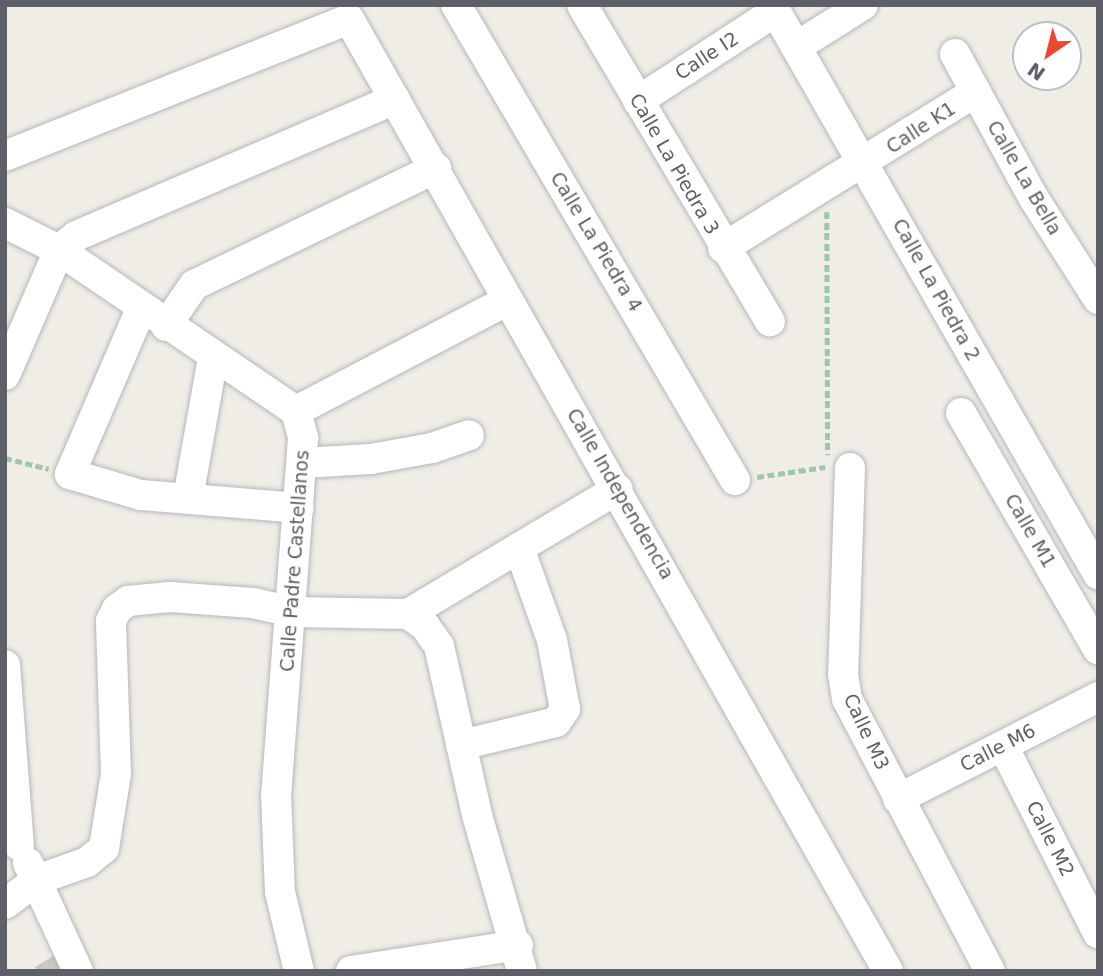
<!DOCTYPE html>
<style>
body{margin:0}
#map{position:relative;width:1103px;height:976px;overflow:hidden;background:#efede5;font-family:"DejaVu Sans",sans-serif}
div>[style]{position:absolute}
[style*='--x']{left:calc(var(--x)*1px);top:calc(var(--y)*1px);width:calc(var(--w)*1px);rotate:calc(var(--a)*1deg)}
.building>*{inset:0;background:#cac8c2}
.path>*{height:4.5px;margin-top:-2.25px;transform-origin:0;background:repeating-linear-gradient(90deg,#9bc8aa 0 7px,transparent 0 10.5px)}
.roads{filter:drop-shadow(0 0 2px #b5b7bc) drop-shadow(0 0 2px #b5b7bc)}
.minor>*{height:30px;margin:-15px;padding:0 15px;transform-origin:15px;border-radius:15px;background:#fff}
span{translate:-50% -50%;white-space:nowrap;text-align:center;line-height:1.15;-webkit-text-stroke:6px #fff;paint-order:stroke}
.street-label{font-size:19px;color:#5d6066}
.frame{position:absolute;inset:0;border:7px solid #5d6066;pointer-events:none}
.north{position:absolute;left:1012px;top:21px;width:70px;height:70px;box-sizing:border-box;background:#fff;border:2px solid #bebfc2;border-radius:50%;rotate:215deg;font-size:19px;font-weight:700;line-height:28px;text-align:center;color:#5d6066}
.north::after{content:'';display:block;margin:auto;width:24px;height:32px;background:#ea4831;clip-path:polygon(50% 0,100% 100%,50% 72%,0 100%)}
</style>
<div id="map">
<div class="building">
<i style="clip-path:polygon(58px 953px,68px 971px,37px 971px,35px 967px)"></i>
</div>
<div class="path">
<i style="--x:827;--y:212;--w:243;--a:89.8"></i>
<i style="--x:5;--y:458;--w:45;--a:14"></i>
<i style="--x:757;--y:477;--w:69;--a:-8.4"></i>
</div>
<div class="roads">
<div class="minor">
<i style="--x:456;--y:5;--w:551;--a:59.57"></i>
<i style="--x:582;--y:5;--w:368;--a:59.3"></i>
<i style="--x:772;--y:5;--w:656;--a:60.19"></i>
<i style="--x:796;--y:47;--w:79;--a:-32.1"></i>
<i style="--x:955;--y:54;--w:163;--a:61.4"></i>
<i style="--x:1033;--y:197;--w:121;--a:57.5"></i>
<i style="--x:638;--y:101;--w:165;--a:-33.1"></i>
<i style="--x:5;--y:156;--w:370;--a:-21.7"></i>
<i style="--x:349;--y:19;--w:1094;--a:60.48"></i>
<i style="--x:5;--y:223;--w:60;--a:26.6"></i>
<i style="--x:59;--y:250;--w:287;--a:34.2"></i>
<i style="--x:296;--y:411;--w:28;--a:75"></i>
<i style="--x:303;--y:438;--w:357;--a:94.3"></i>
<i style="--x:276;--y:794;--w:98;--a:87.7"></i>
<i style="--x:280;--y:892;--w:81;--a:76.5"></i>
<i style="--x:723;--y:248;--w:297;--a:-31.7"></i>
<i style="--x:141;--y:309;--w:180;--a:113.3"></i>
<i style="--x:70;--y:474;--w:74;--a:16.5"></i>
<i style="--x:141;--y:495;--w:158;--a:4.7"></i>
<i style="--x:166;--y:326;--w:50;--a:-55.7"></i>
<i style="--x:194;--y:285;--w:269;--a:-25.8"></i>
<i style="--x:5;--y:375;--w:136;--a:-66.6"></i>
<i style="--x:59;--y:250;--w:22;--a:-39"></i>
<i style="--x:76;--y:236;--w:347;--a:-23.2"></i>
<i style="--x:296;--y:411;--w:239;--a:-27.6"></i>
<i style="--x:961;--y:413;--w:273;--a:59.9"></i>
<i style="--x:302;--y:463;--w:69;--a:-3.3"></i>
<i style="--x:371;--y:459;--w:62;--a:-10.2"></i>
<i style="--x:432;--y:448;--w:39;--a:-19"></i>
<i style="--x:850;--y:468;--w:206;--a:91.9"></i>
<i style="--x:843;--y:674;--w:25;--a:81"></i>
<i style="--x:847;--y:699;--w:307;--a:62.3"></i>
<i style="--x:188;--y:498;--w:143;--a:-79.9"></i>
<i style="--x:408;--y:614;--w:244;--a:-30.8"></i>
<i style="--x:5;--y:665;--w:181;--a:85.6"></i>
<i style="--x:461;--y:745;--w:98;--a:-13.6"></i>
<i style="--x:556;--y:722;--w:16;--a:-55"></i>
<i style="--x:565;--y:709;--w:70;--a:-100.7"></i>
<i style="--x:552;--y:640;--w:98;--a:-109.7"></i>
<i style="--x:1003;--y:746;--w:210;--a:63.1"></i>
<i style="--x:898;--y:799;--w:225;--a:-27"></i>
<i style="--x:28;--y:863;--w:119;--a:65.2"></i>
<i style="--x:5;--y:904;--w:40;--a:-37"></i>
<i style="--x:37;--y:880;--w:53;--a:-19.8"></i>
<i style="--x:87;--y:862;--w:22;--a:-39"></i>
<i style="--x:104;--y:848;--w:75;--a:-80.8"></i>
<i style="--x:116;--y:774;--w:153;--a:-91.9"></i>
<i style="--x:111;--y:621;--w:13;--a:-63"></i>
<i style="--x:117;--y:609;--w:14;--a:-36"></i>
<i style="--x:128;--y:601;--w:42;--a:-5.4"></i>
<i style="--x:170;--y:597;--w:83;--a:4.1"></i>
<i style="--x:253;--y:603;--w:41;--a:12.7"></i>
<i style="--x:293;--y:612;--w:115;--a:1"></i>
<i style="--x:408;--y:614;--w:21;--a:35"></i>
<i style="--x:425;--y:626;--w:24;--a:55"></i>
<i style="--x:439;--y:646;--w:173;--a:77.3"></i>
<i style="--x:477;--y:815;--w:162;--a:73.9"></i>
<i style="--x:351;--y:971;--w:169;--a:-8.8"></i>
</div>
</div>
<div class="street-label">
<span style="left:707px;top:56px;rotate:-33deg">Calle I2</span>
<span style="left:921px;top:128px;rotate:-33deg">Calle K1</span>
<span style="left:674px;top:164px;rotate:60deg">Calle La Piedra 3</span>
<span style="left:1024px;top:178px;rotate:60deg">Calle La Bella</span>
<span style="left:596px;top:242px;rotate:59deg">Calle La Piedra 4</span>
<span style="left:936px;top:290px;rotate:61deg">Calle La Piedra 2</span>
<span style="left:620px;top:494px;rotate:60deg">Calle Independencia</span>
<span style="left:1030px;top:531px;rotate:60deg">Calle M1</span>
<span style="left:295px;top:561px;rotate:-86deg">Calle Padre Castellanos</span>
<span style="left:866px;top:732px;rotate:65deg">Calle M3</span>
<span style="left:998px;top:748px;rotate:-27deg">Calle M6</span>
<span style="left:1050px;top:839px;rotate:63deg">Calle M2</span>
</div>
<div class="frame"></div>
<div class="north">N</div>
</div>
